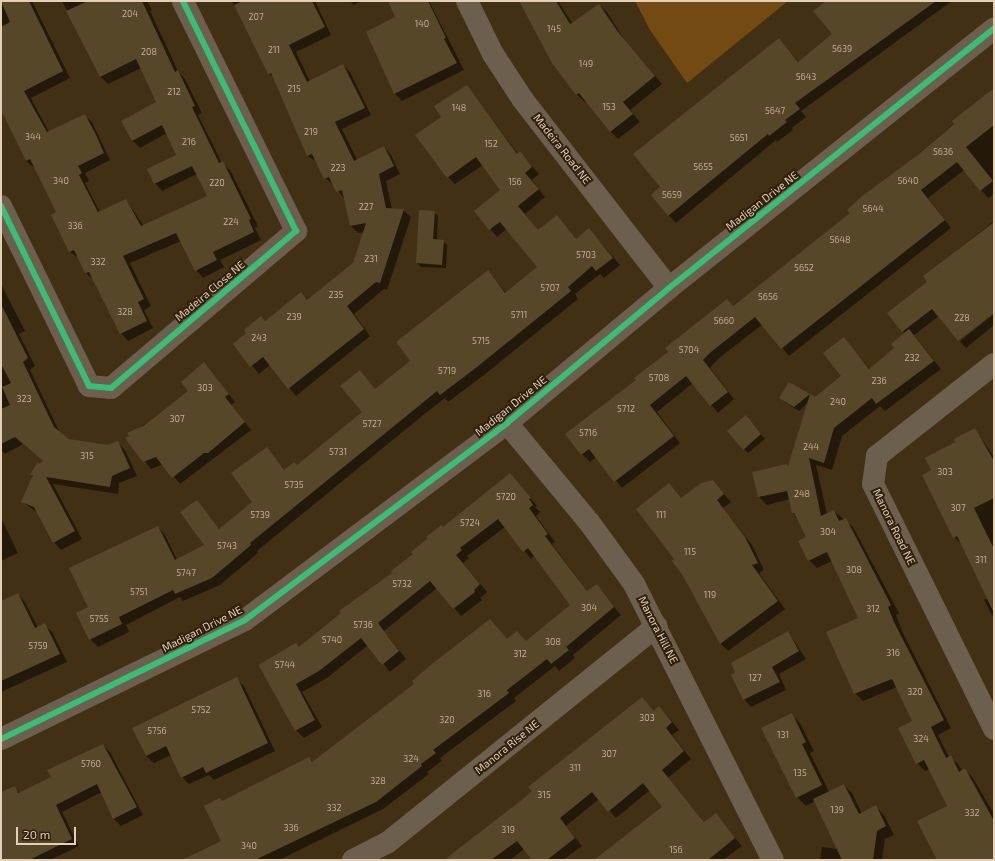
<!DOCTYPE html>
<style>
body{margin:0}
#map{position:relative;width:995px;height:861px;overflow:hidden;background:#423014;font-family:"Exo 2",sans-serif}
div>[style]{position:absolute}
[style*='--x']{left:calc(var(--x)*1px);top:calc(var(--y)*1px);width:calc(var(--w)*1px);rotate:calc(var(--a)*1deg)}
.green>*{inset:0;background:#724a12}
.shadow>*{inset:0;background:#0007}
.building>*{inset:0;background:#564729}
.minor>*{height:22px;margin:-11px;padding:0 11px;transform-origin:11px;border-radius:11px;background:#6c5f4d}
.cycleway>*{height:6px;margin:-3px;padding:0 3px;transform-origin:3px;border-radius:3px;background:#3abd76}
span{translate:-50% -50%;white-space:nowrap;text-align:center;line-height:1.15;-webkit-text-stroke:4px #2f200d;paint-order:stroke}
.number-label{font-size:9px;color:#c0ad94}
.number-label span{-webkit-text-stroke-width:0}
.street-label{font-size:11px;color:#e4cfb8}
.frame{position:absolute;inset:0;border:2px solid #e4cfb8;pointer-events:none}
.scale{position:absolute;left:16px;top:827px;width:60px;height:18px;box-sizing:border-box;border:2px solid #e4cfb8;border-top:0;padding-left:5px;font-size:12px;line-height:14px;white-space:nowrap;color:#e4cfb8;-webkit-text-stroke:3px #2f200d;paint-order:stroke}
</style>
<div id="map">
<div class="green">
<i style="clip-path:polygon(635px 1px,788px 1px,687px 83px,650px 30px)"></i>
</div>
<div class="shadow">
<i style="clip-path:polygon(1px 1px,32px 1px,70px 78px,31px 98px,49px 132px,85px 115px,92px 122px,110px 160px,85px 173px,89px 181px,85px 183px,100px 212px,126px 200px,144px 226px,208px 196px,197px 174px,162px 191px,155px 183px,177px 155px,167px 133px,140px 148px,132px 140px,157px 103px,141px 68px,108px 84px,101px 77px,62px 1px,147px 1px,152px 10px,150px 11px,178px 71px,185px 79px,202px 113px,198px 115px,222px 163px,230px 170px,258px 226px,255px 228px,261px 240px,220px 260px,224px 267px,203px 278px,196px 270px,181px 241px,130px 263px,151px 306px,144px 310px,153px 328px,128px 341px,121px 333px,94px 280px,86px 273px,79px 258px,70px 252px,52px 215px,58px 212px,35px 168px,26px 161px,1px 108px)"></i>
<i style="clip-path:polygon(232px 1px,315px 1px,331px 35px,296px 52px,310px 81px,343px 65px,350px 72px,371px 115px,342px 129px,357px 160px,384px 147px,391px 155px,400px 174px,386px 181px,392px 209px,403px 210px,411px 217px,387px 290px,384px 289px,354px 314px,370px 336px,296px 396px,270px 365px,259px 374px,234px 344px,301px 294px,308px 300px,353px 264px,364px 232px,358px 233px,351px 226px,345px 200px,334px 185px,325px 178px,317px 162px,308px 156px,275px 79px,269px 73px)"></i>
<i style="clip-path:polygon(350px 1px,361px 1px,354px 5px)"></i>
<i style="clip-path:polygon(389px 1px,429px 1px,464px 70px,402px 101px,394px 93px,385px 74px,397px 18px)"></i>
<i style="clip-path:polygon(519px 1px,558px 1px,572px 23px,599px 5px,607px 12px,625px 41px,662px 84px,630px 110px,640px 122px,618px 139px,611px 132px,586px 101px,585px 102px,577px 95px,553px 62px)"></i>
<i style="clip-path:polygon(828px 1px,952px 1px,801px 111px,806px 117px,792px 128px,793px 130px,777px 142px,776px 140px,676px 223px,668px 215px,662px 188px,779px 39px,799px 62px,833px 34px)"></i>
<i style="clip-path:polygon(467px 86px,518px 154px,520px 153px,539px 174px,532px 180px,545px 197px,525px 214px,538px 231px,557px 216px,577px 240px,589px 229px,620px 265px,604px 278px,600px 274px,575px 294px,578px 299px,484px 375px,448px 402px,445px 398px,422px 416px,257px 551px,258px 553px,220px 585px,183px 601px,180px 597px,126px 625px,129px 632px,98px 647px,90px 639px,78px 613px,89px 608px,158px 527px,165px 535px,177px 560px,205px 545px,196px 501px,220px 530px,254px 502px,266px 448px,285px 471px,297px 466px,364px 412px,360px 372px,376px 390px,411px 361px,488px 271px,506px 293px,538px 267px,507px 229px,497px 237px,475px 211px,501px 190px,483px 165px,455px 184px,448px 177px,442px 117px)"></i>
<i style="clip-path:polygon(994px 88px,994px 194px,988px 198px,964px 170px,928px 198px,951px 228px,789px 356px,763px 324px,718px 359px,710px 368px,734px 399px,718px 413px,693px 383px,657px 412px,680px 443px,622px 488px,596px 457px,590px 462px,582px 454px,566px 435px,851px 214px)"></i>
<i style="clip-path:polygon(434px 212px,438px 216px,437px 240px,443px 241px,447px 245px,446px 268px,421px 267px,417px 263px)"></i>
<i style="clip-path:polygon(994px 221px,994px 312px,939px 316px,914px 335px,941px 369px,885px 411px,880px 406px,842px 436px,832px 470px,816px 465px,827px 514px,834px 511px,853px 527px,899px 613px,896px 615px,902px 631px,951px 728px,938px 735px,949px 757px,958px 764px,962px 771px,965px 770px,973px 778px,994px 814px,994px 860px,939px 860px,948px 807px,930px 769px,925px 771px,917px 763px,914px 721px,897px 687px,863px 701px,855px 693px,859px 618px,832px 561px,817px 568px,809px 560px,808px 538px,793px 513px,790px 499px,767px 505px,759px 497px,788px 468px,809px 402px,799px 411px,785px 402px,781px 398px,790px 383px,815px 398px,842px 377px,844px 339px,870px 369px,896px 348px,905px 334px,903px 331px,928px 282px,924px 276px)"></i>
<i style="clip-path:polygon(1px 284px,25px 331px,19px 334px,35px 366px,30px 370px,60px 433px,69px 440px,108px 446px,117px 442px,125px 450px,137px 476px,119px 483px,118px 494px,53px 484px,82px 539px,61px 550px,54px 542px,38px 513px,23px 502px,33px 476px,31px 475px,43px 461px,23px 444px,5px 454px,1px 450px)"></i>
<i style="clip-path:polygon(994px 314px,994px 325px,966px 348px,960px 341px)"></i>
<i style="clip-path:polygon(211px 371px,235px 402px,231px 405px,251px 430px,180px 484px,163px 464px,151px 469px,126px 438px,189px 391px)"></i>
<i style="clip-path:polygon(750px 421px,765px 439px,748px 453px,744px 449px)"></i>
<i style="clip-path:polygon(975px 429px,994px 457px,994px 619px,984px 600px,988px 598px,961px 544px,954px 537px,933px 470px,957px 443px)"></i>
<i style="clip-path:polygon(510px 474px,537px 506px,535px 507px,540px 512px,536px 516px,555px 542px,552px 544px,588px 592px,596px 586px,621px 615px,573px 655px,575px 658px,559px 671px,555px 666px,514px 698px,516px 701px,440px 758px,442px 761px,427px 772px,429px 774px,383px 809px,279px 860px,184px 860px,223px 841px,222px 802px,309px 758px,313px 762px,415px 684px,490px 620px,507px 640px,527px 642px,572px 605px,535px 555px,531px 559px,505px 527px,467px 556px,469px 558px,463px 563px,487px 592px,480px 598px,482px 600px,461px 616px,437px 588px,384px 631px,406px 659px,390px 672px,368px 645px,327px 678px,302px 692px,322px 727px,304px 738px,296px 730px,260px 666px,296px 644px,300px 647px,394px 573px,443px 528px)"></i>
<i style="clip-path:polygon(712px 481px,731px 502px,723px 508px,752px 545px,764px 570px,759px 573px,785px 609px,728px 651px,721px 644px,675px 559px,669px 485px,682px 499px)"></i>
<i style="clip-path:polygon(1px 518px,18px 553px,1px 561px)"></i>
<i style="clip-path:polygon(18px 594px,25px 602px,38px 628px,45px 625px,52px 632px,67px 662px,1px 692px,1px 602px)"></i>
<i style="clip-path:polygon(788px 632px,806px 659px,779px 674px,786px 690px,751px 707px,744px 699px)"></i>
<i style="clip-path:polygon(236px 679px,244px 686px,275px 751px,214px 780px,209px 775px,189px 784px,182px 777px,171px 755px,154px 763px,146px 756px,133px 729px)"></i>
<i style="clip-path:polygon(642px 698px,655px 712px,659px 708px,667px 715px,679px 730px,672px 735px,691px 759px,668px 778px,705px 823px,715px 814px,742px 846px,723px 860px,611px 860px,663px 807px,650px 790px,616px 818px,599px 799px,566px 826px,582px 846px,563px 860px,533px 860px,524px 849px,510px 860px,446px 860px,524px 800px)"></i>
<i style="clip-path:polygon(791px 714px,800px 723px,814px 751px,810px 753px,829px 792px,844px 785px,852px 793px,862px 814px,876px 807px,884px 815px,894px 835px,885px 839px,882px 860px,820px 860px,822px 847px,838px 849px,815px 801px,806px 806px,797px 797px)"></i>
<i style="clip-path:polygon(103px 745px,110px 752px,143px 815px,121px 826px,114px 819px,102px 792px,62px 812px,79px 846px,50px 860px,1px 860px,1px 794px,14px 787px,20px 793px,52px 777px,49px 770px)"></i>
</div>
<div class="building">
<i style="clip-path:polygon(1px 1px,29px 1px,63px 71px,24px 91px,47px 132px,85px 114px,96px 135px,104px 153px,78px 166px,82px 173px,79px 175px,98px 212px,126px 199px,141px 226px,207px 196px,192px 166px,154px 184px,147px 169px,176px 155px,162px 125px,132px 141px,121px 121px,156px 102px,136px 59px,100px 77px,66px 11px,88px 1px,142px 1px,175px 72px,178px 70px,195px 106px,192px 107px,219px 163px,223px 161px,251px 219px,249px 220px,254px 232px,213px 252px,217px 260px,195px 271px,176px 233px,123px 256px,144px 299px,138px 302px,147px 321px,120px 334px,89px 272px,85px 273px,74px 250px,69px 252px,51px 215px,56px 212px,30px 159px,26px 161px,1px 110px,1px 27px,10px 22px)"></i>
<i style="clip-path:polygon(243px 1px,312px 1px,325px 27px,289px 45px,307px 82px,343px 64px,365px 108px,335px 122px,354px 161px,384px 146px,394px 166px,379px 174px,386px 208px,404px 209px,380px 283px,376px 282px,347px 306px,364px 329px,288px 389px,263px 357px,250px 367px,233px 344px,246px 333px,244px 330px,261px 316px,265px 321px,301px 292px,307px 300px,353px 263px,366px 223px,350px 226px,342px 190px,336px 192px,329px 177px,324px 179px,312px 154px,307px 156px,271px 73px,268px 74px,234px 5px)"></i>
<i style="clip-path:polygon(388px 1px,428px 1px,446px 38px,444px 39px,457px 63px,394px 94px,366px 32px,395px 17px)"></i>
<i style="clip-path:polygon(519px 1px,556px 1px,570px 24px,599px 4px,618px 32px,655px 76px,623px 102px,633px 114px,610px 132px,579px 93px,576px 95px,552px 63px)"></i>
<i style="clip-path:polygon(826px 1px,936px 1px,795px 103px,800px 109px,785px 120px,787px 122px,769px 136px,768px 134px,668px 216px,651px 195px,660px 187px,633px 154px,779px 38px,798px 62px,832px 34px,813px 11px)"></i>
<i style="clip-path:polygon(467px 85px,517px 154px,520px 151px,532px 167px,525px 173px,539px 189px,518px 206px,538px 230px,557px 215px,576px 239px,589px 228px,613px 258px,596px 271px,592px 266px,568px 287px,571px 291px,477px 367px,440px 395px,437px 391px,415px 409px,250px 543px,251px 545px,212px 578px,175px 594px,173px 590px,119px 617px,122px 624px,89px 640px,76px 613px,88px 607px,69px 568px,158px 526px,175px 560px,204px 545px,180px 512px,197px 500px,219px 529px,252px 502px,231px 473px,267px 447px,284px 470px,294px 462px,297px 465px,362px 412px,340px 386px,360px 370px,375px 389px,410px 361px,396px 342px,488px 270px,505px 293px,537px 267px,500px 222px,489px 230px,474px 211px,500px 190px,476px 157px,447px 178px,415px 135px,441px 117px,434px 106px)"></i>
<i style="clip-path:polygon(994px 88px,994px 125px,966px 147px,993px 181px,980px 191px,957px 162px,921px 190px,945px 220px,781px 349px,755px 317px,711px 352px,703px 360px,728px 392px,710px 406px,686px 376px,650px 405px,674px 436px,614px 482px,589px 449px,581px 455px,565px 434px,636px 380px,634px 378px,668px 352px,665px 348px,727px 299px,733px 306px,850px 213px,847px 210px,861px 197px,919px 154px,954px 124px,952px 121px)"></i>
<i style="clip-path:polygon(419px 210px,435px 211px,433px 239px,444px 240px,442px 265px,416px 263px)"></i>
<i style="clip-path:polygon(994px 222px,994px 313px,958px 341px,932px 309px,902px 332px,887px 313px,927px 282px,923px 276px)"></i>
<i style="clip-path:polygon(1px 304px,28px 358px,23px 362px,54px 427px,69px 439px,108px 445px,118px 441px,130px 468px,112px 476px,110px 487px,46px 477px,75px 531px,53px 543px,34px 507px,21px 502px,33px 475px,30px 475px,38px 462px,39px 464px,43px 461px,15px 437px,1px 444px,1px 409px,10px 405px,2px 387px,11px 383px,1px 364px)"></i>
<i style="clip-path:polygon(909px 329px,934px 361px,876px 404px,872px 398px,834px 428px,824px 463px,809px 458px,821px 516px,834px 510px,839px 521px,846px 518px,891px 605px,888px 607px,894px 622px,944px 720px,931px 727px,946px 758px,951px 755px,959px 772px,965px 768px,994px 821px,994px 860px,937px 860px,917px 821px,947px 806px,924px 760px,916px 764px,898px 728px,912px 721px,892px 679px,854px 694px,826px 632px,858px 618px,827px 552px,808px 561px,798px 541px,806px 537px,794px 513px,792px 513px,787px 491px,758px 497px,752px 472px,786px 464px,788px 466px,810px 394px,815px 397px,841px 376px,823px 353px,844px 337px,869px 369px,894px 348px,891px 344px)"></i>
<i style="clip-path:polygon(204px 362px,229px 394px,225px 397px,245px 422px,208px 453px,204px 453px,172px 478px,156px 457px,143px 462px,125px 438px,129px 436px,127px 433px,143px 426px,188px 391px,181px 382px)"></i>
<i style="clip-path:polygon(789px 382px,810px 394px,794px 407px,779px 398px)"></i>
<i style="clip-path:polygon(746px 415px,761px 434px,743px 450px,727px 431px)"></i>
<i style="clip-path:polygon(975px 428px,994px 461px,994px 498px,974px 508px,994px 549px,994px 613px,957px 536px,953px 538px,922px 475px,931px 470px,925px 458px,955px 442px,954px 439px)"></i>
<i style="clip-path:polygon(510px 473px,531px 498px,529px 499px,533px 505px,529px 508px,548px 534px,545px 536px,587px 591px,597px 584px,614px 607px,566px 647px,569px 650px,551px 664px,547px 659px,507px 690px,509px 693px,433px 750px,436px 753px,421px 764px,422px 766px,376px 802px,255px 860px,182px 860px,221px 841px,204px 806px,220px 798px,222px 801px,309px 757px,312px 762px,414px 684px,412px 681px,432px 664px,490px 619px,507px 639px,517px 631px,526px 641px,570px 605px,528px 548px,523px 552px,498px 519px,460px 548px,462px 550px,456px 555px,480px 584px,474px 590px,475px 592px,453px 609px,430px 581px,378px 623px,399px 651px,382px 665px,361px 638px,319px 671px,296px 684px,315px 720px,295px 731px,259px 666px,260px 664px,296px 643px,299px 647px,341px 613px,339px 611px,392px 573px,391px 571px,413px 554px,411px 552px,428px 538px,426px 537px,441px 525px,443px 527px)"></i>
<i style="clip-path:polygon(713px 480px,724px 494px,717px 500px,745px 537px,758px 563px,752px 565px,778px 601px,720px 644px,683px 576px,672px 561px,674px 559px,636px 509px,669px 483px,681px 498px,701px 483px)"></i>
<i style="clip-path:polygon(18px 593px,35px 628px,45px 623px,60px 654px,1px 681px,1px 601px)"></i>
<i style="clip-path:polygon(788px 631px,799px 651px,772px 667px,780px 682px,743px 700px,731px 675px,735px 672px,731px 663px)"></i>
<i style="clip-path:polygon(237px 677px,268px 743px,206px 773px,203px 767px,181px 778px,166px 746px,146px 756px,132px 728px)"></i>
<i style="clip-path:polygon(642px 697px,654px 711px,659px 706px,672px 722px,666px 728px,684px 751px,662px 770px,704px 822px,716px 813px,735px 838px,708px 860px,594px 860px,662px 807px,643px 783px,608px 812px,592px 792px,560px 818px,575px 838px,547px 860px,532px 860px,517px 841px,491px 860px,444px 860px,523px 799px,532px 791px,528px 787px)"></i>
<i style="clip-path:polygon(792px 713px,806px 742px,802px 744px,822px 785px,796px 798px,761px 728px)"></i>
<i style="clip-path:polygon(103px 744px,137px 807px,113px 819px,97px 784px,56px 805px,72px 839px,29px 860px,1px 860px,1px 792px,15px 786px,18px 793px,51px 777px,47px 770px)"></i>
<i style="clip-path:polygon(844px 784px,859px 814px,876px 805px,886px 826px,877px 831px,873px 860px,842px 860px,813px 799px)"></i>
</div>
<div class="minor">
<i style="--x:467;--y:1;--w:59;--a:63.9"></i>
<i style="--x:493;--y:54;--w:55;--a:56.9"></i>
<i style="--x:523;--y:100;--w:238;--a:52.2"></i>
<i style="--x:1;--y:206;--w:200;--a:63.9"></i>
<i style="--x:89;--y:386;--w:22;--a:5"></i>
<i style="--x:111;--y:388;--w:243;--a:-40.3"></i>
<i style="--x:296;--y:231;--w:256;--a:-116.2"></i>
<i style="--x:994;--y:364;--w:149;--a:141.8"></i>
<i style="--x:877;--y:456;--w:28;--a:98"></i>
<i style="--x:873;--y:484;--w:273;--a:63.7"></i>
<i style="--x:507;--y:423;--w:129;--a:50.4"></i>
<i style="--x:589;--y:522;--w:77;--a:54"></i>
<i style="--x:634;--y:584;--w:309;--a:63.3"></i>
<i style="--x:1;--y:739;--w:271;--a:-26"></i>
<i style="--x:245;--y:620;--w:328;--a:-36.9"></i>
<i style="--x:507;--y:423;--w:211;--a:-39.8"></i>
<i style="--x:669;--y:288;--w:416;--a:-38.6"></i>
<i style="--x:353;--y:860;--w:38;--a:-27"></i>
<i style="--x:387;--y:843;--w:346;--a:-38.8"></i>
</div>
<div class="cycleway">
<i style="--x:1;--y:206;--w:200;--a:63.9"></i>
<i style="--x:89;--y:386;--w:22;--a:5"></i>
<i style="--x:111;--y:388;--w:243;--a:-40.3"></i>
<i style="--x:296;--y:231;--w:256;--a:-116.2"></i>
<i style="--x:1;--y:739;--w:271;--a:-26"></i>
<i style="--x:245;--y:620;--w:328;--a:-36.9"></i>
<i style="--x:507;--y:423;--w:211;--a:-39.8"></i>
<i style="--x:669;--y:288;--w:416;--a:-38.6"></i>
</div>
<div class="number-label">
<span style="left:130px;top:14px">204</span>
<span style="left:256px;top:17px">207</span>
<span style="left:422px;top:24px">140</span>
<span style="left:554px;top:29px">145</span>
<span style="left:842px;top:49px">5639</span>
<span style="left:274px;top:50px">211</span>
<span style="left:149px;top:52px">208</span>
<span style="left:586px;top:64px">149</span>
<span style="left:806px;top:77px">5643</span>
<span style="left:294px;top:89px">215</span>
<span style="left:174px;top:92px">212</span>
<span style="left:609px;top:107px">153</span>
<span style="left:459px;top:108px">148</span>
<span style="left:775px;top:111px">5647</span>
<span style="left:311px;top:132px">219</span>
<span style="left:33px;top:137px">344</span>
<span style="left:739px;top:138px">5651</span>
<span style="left:189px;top:142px">216</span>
<span style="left:491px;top:144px">152</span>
<span style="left:943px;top:152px">5636</span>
<span style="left:703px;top:167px">5655</span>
<span style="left:338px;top:168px">223</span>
<span style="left:61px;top:181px">340</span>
<span style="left:908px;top:181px">5640</span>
<span style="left:515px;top:182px">156</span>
<span style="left:217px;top:183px">220</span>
<span style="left:672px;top:195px">5659</span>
<span style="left:366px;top:207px">227</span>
<span style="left:873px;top:209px">5644</span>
<span style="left:231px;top:222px">224</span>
<span style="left:75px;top:226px">336</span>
<span style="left:840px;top:240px">5648</span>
<span style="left:586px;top:255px">5703</span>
<span style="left:371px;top:259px">231</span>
<span style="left:98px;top:262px">332</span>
<span style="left:804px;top:268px">5652</span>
<span style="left:550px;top:288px">5707</span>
<span style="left:336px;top:295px">235</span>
<span style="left:768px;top:297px">5656</span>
<span style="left:125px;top:312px">328</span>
<span style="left:519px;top:315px">5711</span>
<span style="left:294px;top:317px">239</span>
<span style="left:962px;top:318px">228</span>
<span style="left:724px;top:321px">5660</span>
<span style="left:259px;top:338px">243</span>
<span style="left:481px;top:341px">5715</span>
<span style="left:689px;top:350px">5704</span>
<span style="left:912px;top:358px">232</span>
<span style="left:447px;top:371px">5719</span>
<span style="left:659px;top:378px">5708</span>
<span style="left:879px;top:381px">236</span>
<span style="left:205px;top:388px">303</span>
<span style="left:24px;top:399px">323</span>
<span style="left:838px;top:402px">240</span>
<span style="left:626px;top:409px">5712</span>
<span style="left:177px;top:419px">307</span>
<span style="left:372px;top:424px">5727</span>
<span style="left:588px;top:433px">5716</span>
<span style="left:811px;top:447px">244</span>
<span style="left:338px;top:452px">5731</span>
<span style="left:87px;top:456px">315</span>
<span style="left:945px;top:472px">303</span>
<span style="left:294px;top:485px">5735</span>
<span style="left:802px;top:494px">248</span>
<span style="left:506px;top:497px">5720</span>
<span style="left:958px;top:508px">307</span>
<span style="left:260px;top:515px">5739</span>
<span style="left:661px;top:515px">111</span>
<span style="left:470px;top:523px">5724</span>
<span style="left:828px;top:532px">304</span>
<span style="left:227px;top:546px">5743</span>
<span style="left:690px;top:552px">115</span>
<span style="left:981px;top:560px">311</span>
<span style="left:854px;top:570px">308</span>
<span style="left:186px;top:573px">5747</span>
<span style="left:402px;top:584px">5732</span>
<span style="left:139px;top:592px">5751</span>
<span style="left:710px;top:595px">119</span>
<span style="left:589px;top:608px">304</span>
<span style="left:873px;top:609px">312</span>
<span style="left:99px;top:619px">5755</span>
<span style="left:363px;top:625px">5736</span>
<span style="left:332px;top:640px">5740</span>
<span style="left:553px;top:642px">308</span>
<span style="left:38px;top:646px">5759</span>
<span style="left:893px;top:653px">316</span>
<span style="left:520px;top:654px">312</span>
<span style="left:285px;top:665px">5744</span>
<span style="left:755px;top:678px">127</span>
<span style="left:915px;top:692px">320</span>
<span style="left:484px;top:694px">316</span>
<span style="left:201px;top:710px">5752</span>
<span style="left:647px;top:718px">303</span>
<span style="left:447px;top:720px">320</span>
<span style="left:157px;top:731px">5756</span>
<span style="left:783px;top:735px">131</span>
<span style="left:921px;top:739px">324</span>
<span style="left:609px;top:754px">307</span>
<span style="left:411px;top:759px">324</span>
<span style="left:91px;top:764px">5760</span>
<span style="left:575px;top:768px">311</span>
<span style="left:800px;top:773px">135</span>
<span style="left:378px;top:781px">328</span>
<span style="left:544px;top:795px">315</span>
<span style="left:334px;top:808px">332</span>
<span style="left:837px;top:810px">139</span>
<span style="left:972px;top:813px">332</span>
<span style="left:291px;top:828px">336</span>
<span style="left:508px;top:830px">319</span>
<span style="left:249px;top:846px">340</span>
<span style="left:676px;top:850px">156</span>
</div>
<div class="street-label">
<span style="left:562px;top:149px;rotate:52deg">Madeira Road NE</span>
<span style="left:762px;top:201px;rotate:-38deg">Madigan Drive NE</span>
<span style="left:210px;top:291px;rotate:-40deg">Madeira Close NE</span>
<span style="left:511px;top:406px;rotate:-39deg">Madigan Drive NE</span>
<span style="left:894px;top:527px;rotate:64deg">Manora Road NE</span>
<span style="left:202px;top:629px;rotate:-27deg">Madigan Drive NE</span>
<span style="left:658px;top:630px;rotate:63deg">Manora Hill NE</span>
<span style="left:507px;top:747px;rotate:-39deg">Manora Rise NE</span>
</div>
<div class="frame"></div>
<div class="scale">20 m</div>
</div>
